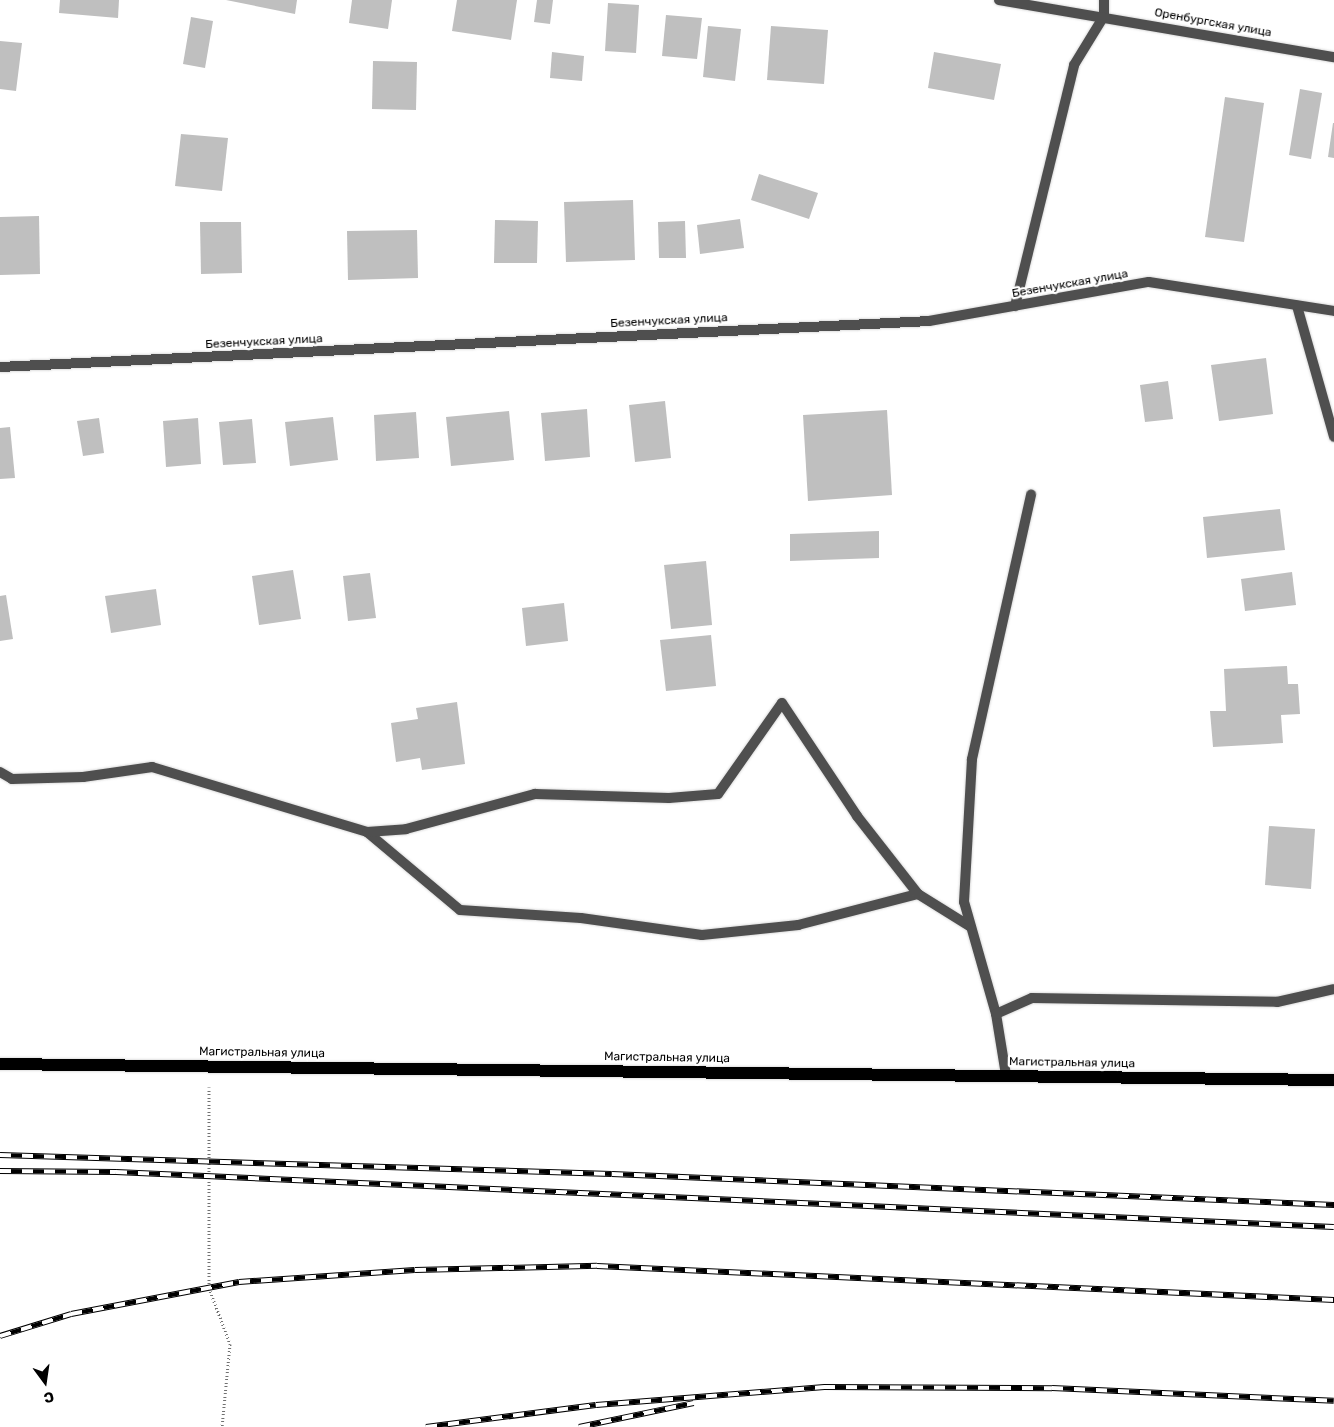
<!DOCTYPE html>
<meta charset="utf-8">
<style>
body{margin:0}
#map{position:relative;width:1334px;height:1427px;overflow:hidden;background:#fff;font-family:Rubik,sans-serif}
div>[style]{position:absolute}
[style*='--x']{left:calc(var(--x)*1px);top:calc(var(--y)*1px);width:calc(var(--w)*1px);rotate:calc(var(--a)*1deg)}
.building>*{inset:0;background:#bfbfbf}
.path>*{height:3px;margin-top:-1.5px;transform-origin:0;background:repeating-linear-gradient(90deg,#717171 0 1px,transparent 0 3.5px)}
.roads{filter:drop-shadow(0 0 1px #dbdbdb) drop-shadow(0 0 1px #dbdbdb)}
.lane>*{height:10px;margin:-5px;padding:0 5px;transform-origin:5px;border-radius:5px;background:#4f4f4f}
.street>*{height:10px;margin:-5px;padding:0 5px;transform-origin:5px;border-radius:5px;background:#4f4f4f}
.primary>*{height:12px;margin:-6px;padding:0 6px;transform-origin:6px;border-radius:6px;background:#000}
.rail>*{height:5.5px;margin-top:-2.75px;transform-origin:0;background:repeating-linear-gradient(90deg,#fff 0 11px,#000 0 22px);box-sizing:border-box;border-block:1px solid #000}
span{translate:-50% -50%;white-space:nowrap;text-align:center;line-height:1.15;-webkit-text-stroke:4.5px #fff;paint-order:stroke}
.street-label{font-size:12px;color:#000}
.north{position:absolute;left:20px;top:1357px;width:50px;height:50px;-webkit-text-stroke:4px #fff;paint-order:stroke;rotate:166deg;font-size:14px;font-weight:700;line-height:20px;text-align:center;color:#000}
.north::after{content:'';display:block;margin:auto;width:18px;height:22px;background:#000;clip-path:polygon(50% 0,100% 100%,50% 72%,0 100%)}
</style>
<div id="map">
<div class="building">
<i style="clip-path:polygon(60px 0,119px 0,118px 18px,59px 13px)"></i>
<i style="clip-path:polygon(226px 0,297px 0,295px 14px)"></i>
<i style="clip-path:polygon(352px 0,392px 0,388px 29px,349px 23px)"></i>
<i style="clip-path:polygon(457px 0,517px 0,511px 40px,452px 31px)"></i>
<i style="clip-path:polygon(537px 0,553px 0,550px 24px,534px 22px)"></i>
<i style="clip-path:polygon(608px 3px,639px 5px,636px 53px,605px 51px)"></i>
<i style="clip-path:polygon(666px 15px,702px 18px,697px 59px,662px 56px)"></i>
<i style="clip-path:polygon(191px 17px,213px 21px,205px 68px,183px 64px)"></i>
<i style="clip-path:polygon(708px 26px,741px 29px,735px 81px,703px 77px)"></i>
<i style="clip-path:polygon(771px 26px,828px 30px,824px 84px,767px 80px)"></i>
<i style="clip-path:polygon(0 41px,22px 43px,16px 91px,0 89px)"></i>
<i style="clip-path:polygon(552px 52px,584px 56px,582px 81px,550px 78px)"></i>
<i style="clip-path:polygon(934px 52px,1001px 64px,994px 100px,928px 88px)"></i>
<i style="clip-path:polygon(373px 61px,417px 62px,416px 110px,372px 109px)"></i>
<i style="clip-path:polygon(1300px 89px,1322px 93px,1311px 159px,1289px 155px)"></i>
<i style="clip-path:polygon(1225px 97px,1264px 103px,1244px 242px,1205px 237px)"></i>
<i style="clip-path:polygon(1333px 123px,1334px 123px,1334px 158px,1328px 157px)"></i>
<i style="clip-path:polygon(181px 134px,228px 138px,222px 191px,175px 186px)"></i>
<i style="clip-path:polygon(759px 174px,818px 193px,809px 219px,751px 200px)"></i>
<i style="clip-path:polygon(633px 200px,635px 260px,566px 262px,564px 202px)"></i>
<i style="clip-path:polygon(39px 216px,40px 274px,0 275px,0 217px)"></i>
<i style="clip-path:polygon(740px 219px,744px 248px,700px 254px,697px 225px)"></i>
<i style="clip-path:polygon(495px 220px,538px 221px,537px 263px,494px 263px)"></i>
<i style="clip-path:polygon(685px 221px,686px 258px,659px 258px,658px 222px)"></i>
<i style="clip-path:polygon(200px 222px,241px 222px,242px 273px,201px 274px)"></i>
<i style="clip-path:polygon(417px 230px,418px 278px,348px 280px,347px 231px)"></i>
<i style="clip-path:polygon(1266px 358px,1273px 414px,1219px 421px,1211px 365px)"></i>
<i style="clip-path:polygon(1168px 381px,1173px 419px,1145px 422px,1140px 385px)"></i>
<i style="clip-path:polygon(665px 401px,671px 458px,635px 462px,629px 405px)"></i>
<i style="clip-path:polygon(587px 409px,590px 457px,545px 461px,541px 413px)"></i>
<i style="clip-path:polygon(887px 410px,892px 495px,808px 501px,803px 415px)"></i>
<i style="clip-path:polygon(509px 411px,514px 460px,451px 466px,446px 417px)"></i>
<i style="clip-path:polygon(416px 412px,419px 458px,376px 461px,374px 415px)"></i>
<i style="clip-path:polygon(333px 417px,338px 460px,290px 466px,285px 422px)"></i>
<i style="clip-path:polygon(99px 418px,104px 453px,83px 456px,77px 421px)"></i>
<i style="clip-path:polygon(198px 418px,201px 464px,166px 467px,163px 421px)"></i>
<i style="clip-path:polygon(252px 419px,256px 463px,223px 465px,219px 422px)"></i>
<i style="clip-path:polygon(10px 427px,15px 478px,0 479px,0 428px)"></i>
<i style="clip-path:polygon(1280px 509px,1285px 550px,1207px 558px,1203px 517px)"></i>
<i style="clip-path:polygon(879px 531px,879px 558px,790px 561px,790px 534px)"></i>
<i style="clip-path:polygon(706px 561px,712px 625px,671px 629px,664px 565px)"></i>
<i style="clip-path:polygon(293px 570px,301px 619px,259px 625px,252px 576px)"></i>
<i style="clip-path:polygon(1292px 572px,1296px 605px,1245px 611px,1241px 579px)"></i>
<i style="clip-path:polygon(370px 573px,376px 618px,348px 621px,343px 576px)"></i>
<i style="clip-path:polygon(156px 589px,161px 625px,111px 633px,105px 596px)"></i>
<i style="clip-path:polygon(6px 595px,13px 639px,0 641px,0 596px)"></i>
<i style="clip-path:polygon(564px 603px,568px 641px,526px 646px,522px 608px)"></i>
<i style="clip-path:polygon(711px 635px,716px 686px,666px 691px,660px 640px)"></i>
<i style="clip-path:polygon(1287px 666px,1288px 684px,1298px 684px,1300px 714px,1281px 715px,1283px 743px,1213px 747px,1210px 711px,1226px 711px,1224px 669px)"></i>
<i style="clip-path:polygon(457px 702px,465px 764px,422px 770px,420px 758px,396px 762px,391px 723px,418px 719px,416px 708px)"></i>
<i style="clip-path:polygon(1269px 826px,1315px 829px,1311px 889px,1265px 885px)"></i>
</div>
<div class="path">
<i style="--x:209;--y:1087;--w:201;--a:90"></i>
<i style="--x:209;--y:1288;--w:60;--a:69.4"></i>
<i style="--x:230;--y:1344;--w:83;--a:95.5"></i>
</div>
<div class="roads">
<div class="lane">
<i style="--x:1015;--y:306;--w:248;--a:-76.2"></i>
<i style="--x:1074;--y:65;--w:57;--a:-58.5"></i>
<i style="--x:1104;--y:16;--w:16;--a:-90"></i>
<i style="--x:1297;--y:306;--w:136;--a:74.2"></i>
<i style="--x:0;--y:772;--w:14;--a:30"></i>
<i style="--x:12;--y:779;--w:71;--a:-1.6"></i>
<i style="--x:83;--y:777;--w:70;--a:-8.2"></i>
<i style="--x:152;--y:767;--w:225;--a:16.8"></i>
<i style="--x:367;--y:832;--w:121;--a:40"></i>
<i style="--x:460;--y:910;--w:121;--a:3.8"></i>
<i style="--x:581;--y:918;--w:122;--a:8"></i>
<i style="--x:702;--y:935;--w:97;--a:-5.9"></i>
<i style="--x:798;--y:925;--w:124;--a:-14.5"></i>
<i style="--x:918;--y:894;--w:62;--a:31.9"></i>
<i style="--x:367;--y:832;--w:39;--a:-4"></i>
<i style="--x:406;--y:829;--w:134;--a:-15.2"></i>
<i style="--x:535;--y:794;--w:134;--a:1.7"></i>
<i style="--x:669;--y:798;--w:49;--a:-4.7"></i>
<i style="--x:718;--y:794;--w:111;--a:-54.9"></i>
<i style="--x:782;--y:703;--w:136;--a:56.4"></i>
<i style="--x:857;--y:816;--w:99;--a:52"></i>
<i style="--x:996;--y:1014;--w:116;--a:-105.9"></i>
<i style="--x:964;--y:902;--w:143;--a:-86.8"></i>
<i style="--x:972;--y:759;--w:271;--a:-77.4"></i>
<i style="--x:1006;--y:1075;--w:62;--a:-99.3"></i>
<i style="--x:996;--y:1014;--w:39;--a:-24"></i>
<i style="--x:1032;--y:998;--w:245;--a:0.9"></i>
<i style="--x:1277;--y:1002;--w:58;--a:-12.8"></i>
</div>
<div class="street">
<i style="--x:999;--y:0;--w:340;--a:9.7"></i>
<i style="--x:0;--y:367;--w:930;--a:-2.83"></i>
<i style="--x:929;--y:321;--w:223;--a:-10.1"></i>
<i style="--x:1149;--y:282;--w:187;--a:8.9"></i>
</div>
<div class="primary">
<i style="--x:0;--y:1064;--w:1334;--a:0.69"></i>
</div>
</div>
<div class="rail">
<i style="--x:0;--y:1155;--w:612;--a:1.78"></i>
<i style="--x:612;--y:1174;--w:723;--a:2.46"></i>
<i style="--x:0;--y:1171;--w:116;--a:0.5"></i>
<i style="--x:116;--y:1172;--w:1219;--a:2.59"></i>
<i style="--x:0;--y:1336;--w:74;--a:-17.2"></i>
<i style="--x:71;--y:1314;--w:171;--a:-10.8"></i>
<i style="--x:239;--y:1282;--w:176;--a:-3.9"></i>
<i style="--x:415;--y:1270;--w:182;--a:-1.3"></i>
<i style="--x:597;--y:1266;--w:738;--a:2.64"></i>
<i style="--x:426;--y:1427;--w:171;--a:-7.4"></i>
<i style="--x:596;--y:1405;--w:229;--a:-4.5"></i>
<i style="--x:824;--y:1387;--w:228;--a:0.3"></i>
<i style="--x:1052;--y:1388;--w:282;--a:2.6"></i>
<i style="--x:579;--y:1427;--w:117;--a:-11.8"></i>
</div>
<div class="street-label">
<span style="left:1213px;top:23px;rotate:10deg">Оренбургская улица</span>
<span style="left:1070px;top:284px;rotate:-10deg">Безенчукская улица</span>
<span style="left:669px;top:321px;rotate:-3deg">Безенчукская улица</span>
<span style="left:264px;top:342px;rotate:-3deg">Безенчукская улица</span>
<span style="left:262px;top:1053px;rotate:1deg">Магистральная улица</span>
<span style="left:667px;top:1058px;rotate:1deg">Магистральная улица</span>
<span style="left:1072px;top:1063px;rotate:1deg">Магистральная улица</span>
</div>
<div class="north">С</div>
</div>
